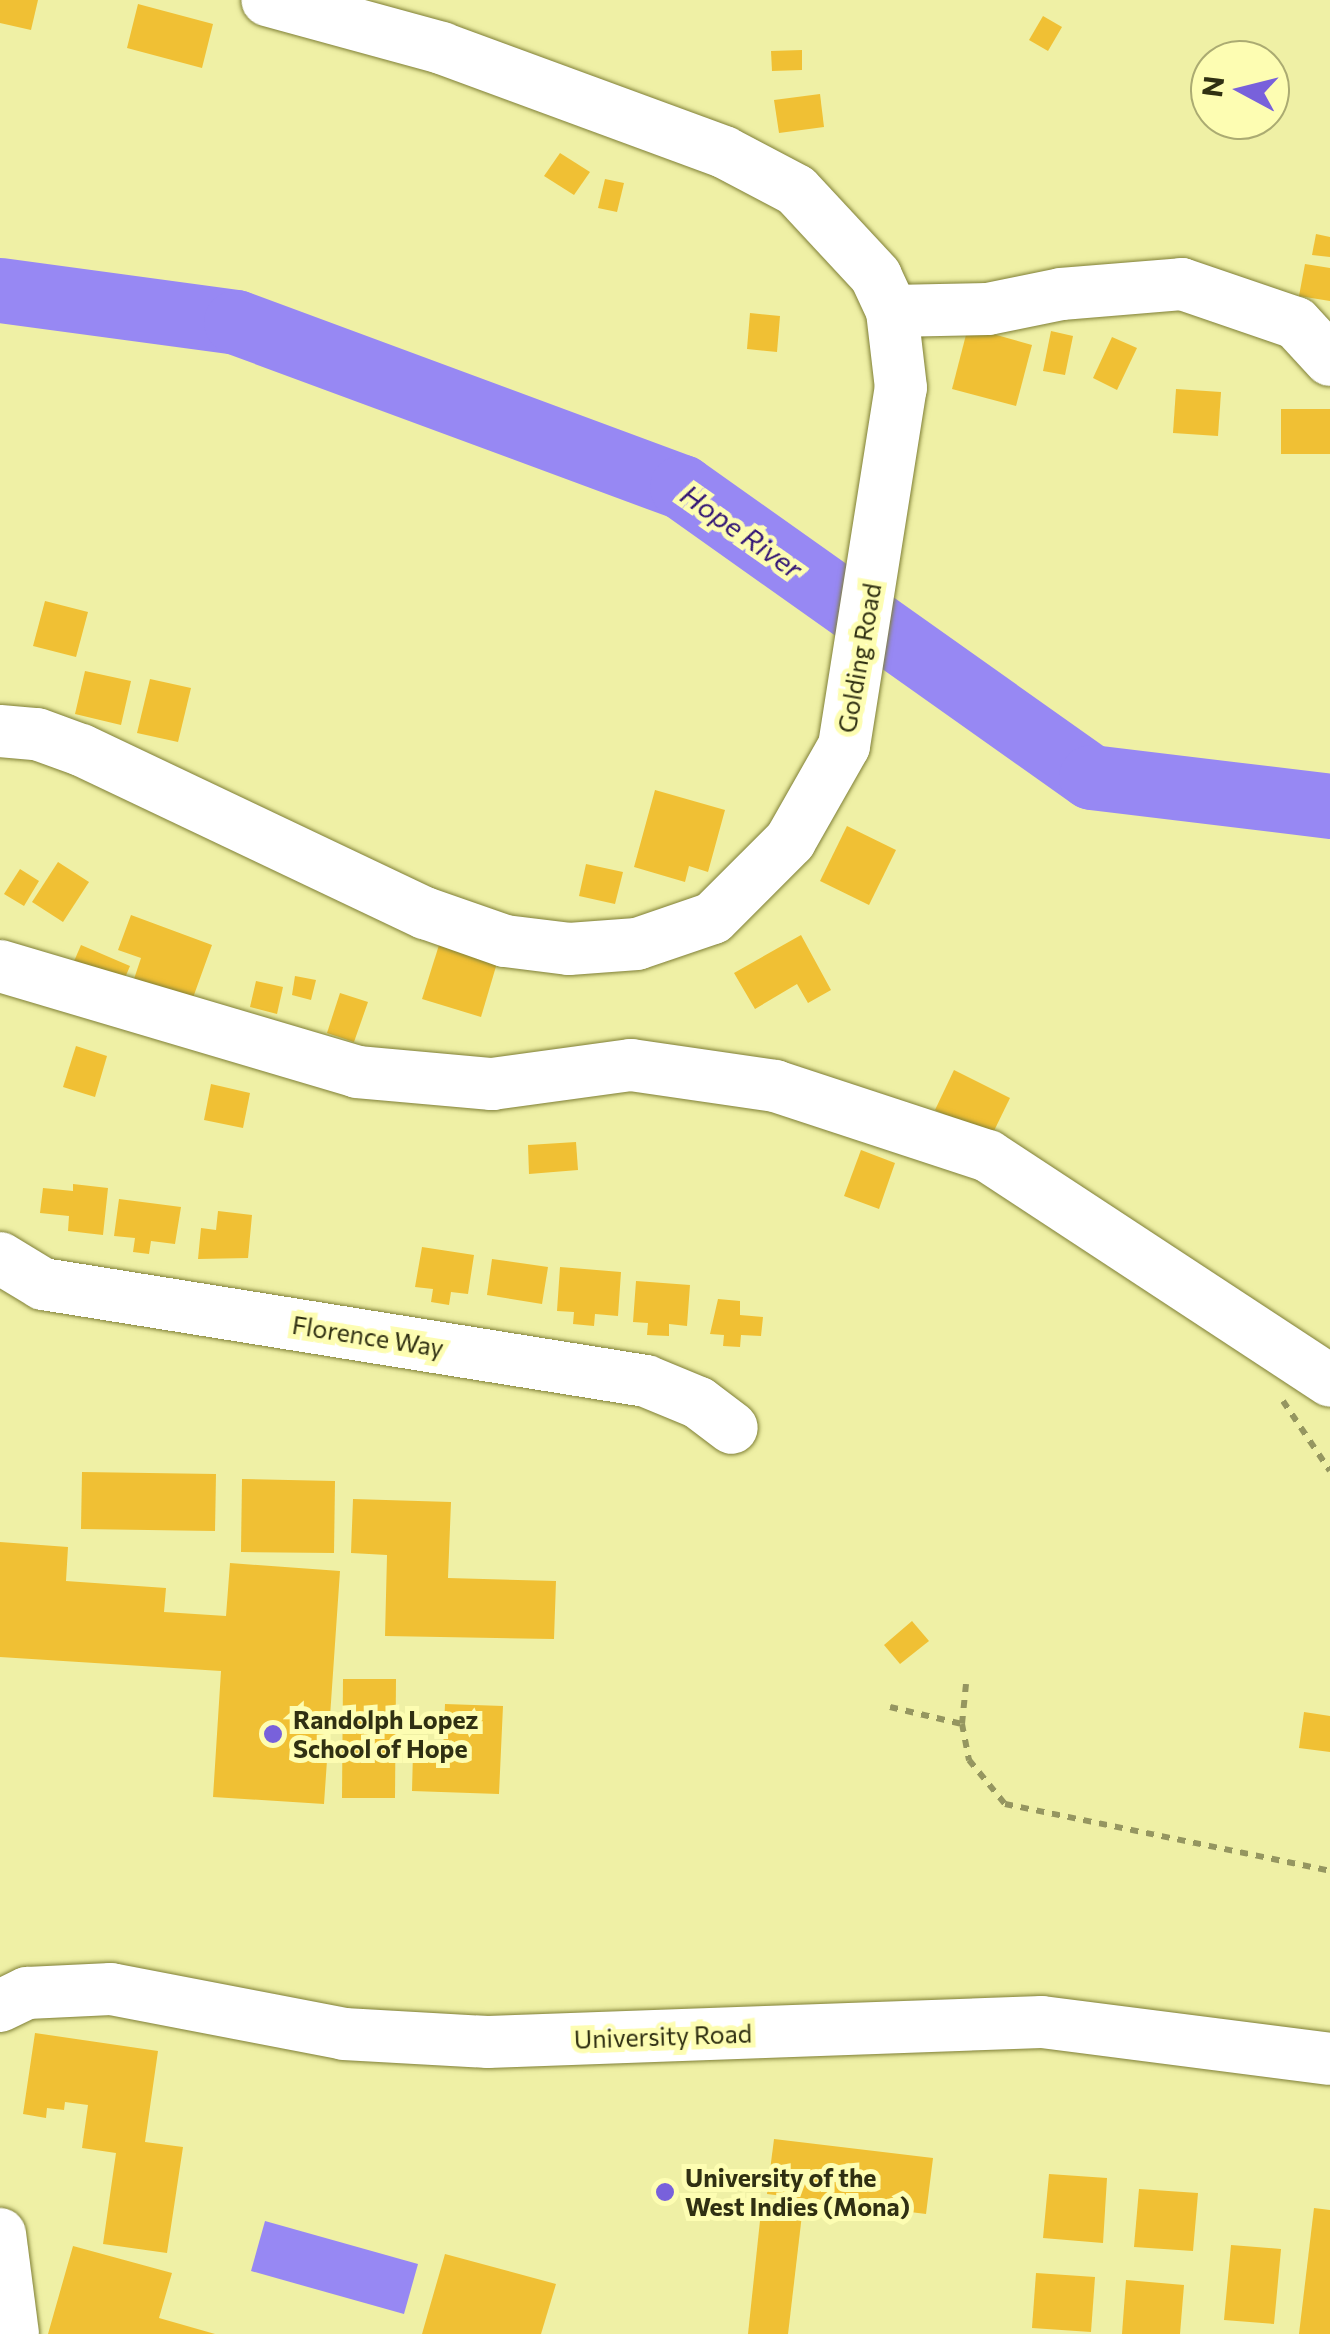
<!DOCTYPE html>
<html>
<head>
<meta charset="utf-8">
<style>
  body { margin:0 }
  #map { position:relative; width:1330px; height:2334px; overflow:hidden; background:#eff0a5; font-family:Commissioner,sans-serif }
  div>[style] { position:absolute }
  .water>* { inset:0; background:#9788f3 }
  .river>* { height:65px; margin:-32.5px; padding:0 32.5px; transform-origin:32.5px; border-radius:32.5px; background:#9788f3 }
  .building>* { inset:0; background:#f0c034 }
  .path>* { height:6px; margin-top:-3px; transform-origin:0; background:repeating-linear-gradient(90deg,#959660 0 8px,transparent 0 16px) }
  .roads { filter:drop-shadow(0 0 2px #7f7f36) drop-shadow(0 0 2px #7f7f36) }
  .minor>* { height:52px; margin:-26px; padding:0 26px; transform-origin:26px; border-radius:26px; background:#fff }
  .dots>* { width:28px; height:28px; translate:-50% -50%; box-sizing:border-box; border:5px solid #fdfdb2; border-radius:50% }
  span { translate:-50% -50%; white-space:nowrap; text-align:center; line-height:1.15; -webkit-text-stroke:10px #fdfdb2; paint-order:stroke }
  .street-label { font-size:25px; color:#303012 }
  .poi-label { font-size:25px; color:#303012; font-weight:700 }
  .left { translate:0 -50%; text-align:left }
  .water-label { font-size:28px; color:#331675; font-style:italic }
  .north { position:absolute; left:1190px; top:40px; width:100px; height:100px; box-sizing:border-box; background:#fdfdb2; border:2px solid #abab72; border-radius:50%; rotate:277deg; font-size:28px; font-weight:700; line-height:40px; text-align:center; color:#303012 }
  .north::after { content:''; display:block; margin:auto; width:35px; height:45px; background:#7861db; clip-path:polygon(50% 0,100% 100%,50% 72%,0 100%) }
</style>
</head>
<body>
<div id="map">
  <div class="water">
    <div style="clip-path:polygon(265px 2221px,418px 2264px,404px 2314px,251px 2271px)"></div>
  </div>
  <div class="river">
    <div style="left:0;top:290px;width:238px;rotate:7.7deg"></div>
    <div style="left:236px;top:322px;width:476px;rotate:20.3deg"></div>
    <div style="left:682px;top:487px;width:501px;rotate:35.34deg"></div>
    <div style="left:1091px;top:777px;width:241px;rotate:6.9deg"></div>
  </div>
  <div class="building">
    <div style="clip-path:polygon(0 0,38px 0,31px 30px,0 23px)"></div>
    <div style="clip-path:polygon(138px 4px,213px 24px,202px 68px,127px 48px)"></div>
    <div style="clip-path:polygon(1043px 16px,1062px 27px,1048px 51px,1029px 40px)"></div>
    <div style="clip-path:polygon(802px 50px,802px 70px,772px 71px,771px 51px)"></div>
    <div style="clip-path:polygon(820px 94px,824px 127px,779px 133px,774px 100px)"></div>
    <div style="clip-path:polygon(560px 153px,590px 172px,574px 195px,544px 176px)"></div>
    <div style="clip-path:polygon(605px 179px,624px 183px,617px 212px,598px 208px)"></div>
    <div style="clip-path:polygon(1316px 234px,1330px 237px,1330px 257px,1312px 255px)"></div>
    <div style="clip-path:polygon(1305px 264px,1330px 268px,1330px 301px,1299px 296px)"></div>
    <div style="clip-path:polygon(750px 313px,780px 316px,777px 352px,747px 349px)"></div>
    <div style="clip-path:polygon(968px 327px,1032px 345px,1016px 406px,952px 389px)"></div>
    <div style="clip-path:polygon(1051px 331px,1073px 336px,1065px 375px,1043px 371px)"></div>
    <div style="clip-path:polygon(1112px 337px,1137px 348px,1117px 390px,1093px 378px)"></div>
    <div style="clip-path:polygon(1176px 389px,1221px 392px,1218px 436px,1173px 433px)"></div>
    <div style="clip-path:polygon(1281px 409px,1330px 409px,1330px 454px,1281px 454px)"></div>
    <div style="clip-path:polygon(45px 601px,88px 612px,76px 657px,33px 646px)"></div>
    <div style="clip-path:polygon(85px 671px,131px 681px,121px 725px,75px 714px)"></div>
    <div style="clip-path:polygon(150px 679px,191px 688px,178px 742px,137px 733px)"></div>
    <div style="clip-path:polygon(655px 790px,725px 810px,708px 872px,689px 866px,685px 882px,634px 867px)"></div>
    <div style="clip-path:polygon(847px 826px,896px 850px,869px 905px,820px 881px)"></div>
    <div style="clip-path:polygon(58px 862px,89px 882px,63px 922px,32px 902px)"></div>
    <div style="clip-path:polygon(586px 864px,623px 872px,615px 904px,579px 896px)"></div>
    <div style="clip-path:polygon(20px 869px,39px 881px,24px 906px,4px 894px)"></div>
    <div style="clip-path:polygon(131px 915px,212px 945px,190px 1006px,132px 985px,141px 958px,118px 950px)"></div>
    <div style="clip-path:polygon(801px 935px,831px 990px,808px 1003px,797px 984px,755px 1009px,734px 973px)"></div>
    <div style="clip-path:polygon(81px 945px,130px 966px,121px 987px,72px 966px)"></div>
    <div style="clip-path:polygon(439px 945px,497px 963px,481px 1017px,422px 999px)"></div>
    <div style="clip-path:polygon(295px 976px,316px 980px,311px 1000px,292px 995px)"></div>
    <div style="clip-path:polygon(256px 981px,283px 987px,277px 1014px,250px 1007px)"></div>
    <div style="clip-path:polygon(340px 993px,368px 1002px,354px 1042px,327px 1033px)"></div>
    <div style="clip-path:polygon(76px 1046px,107px 1056px,95px 1097px,63px 1087px)"></div>
    <div style="clip-path:polygon(954px 1070px,1010px 1098px,991px 1137px,935px 1110px)"></div>
    <div style="clip-path:polygon(211px 1084px,250px 1093px,243px 1128px,204px 1120px)"></div>
    <div style="clip-path:polygon(576px 1142px,578px 1170px,529px 1174px,528px 1145px)"></div>
    <div style="clip-path:polygon(861px 1150px,895px 1163px,879px 1209px,844px 1196px)"></div>
    <div style="clip-path:polygon(73px 1184px,108px 1188px,103px 1235px,68px 1231px,69px 1216px,40px 1213px,43px 1188px,73px 1191px)"></div>
    <div style="clip-path:polygon(119px 1199px,181px 1207px,175px 1244px,151px 1241px,149px 1254px,133px 1252px,135px 1238px,114px 1236px)"></div>
    <div style="clip-path:polygon(218px 1211px,252px 1215px,248px 1258px,198px 1259px,201px 1228px,216px 1230px)"></div>
    <div style="clip-path:polygon(422px 1247px,474px 1255px,468px 1294px,451px 1292px,449px 1305px,431px 1302px,433px 1289px,415px 1287px)"></div>
    <div style="clip-path:polygon(492px 1259px,548px 1267px,542px 1304px,487px 1295px)"></div>
    <div style="clip-path:polygon(560px 1267px,621px 1272px,618px 1316px,595px 1314px,594px 1326px,573px 1324px,574px 1312px,557px 1311px)"></div>
    <div style="clip-path:polygon(636px 1281px,690px 1285px,687px 1326px,669px 1324px,669px 1336px,647px 1335px,648px 1323px,633px 1322px)"></div>
    <div style="clip-path:polygon(718px 1299px,740px 1301px,740px 1315px,763px 1317px,761px 1336px,741px 1335px,740px 1347px,723px 1346px,724px 1335px,710px 1334px)"></div>
    <div style="clip-path:polygon(82px 1472px,216px 1474px,215px 1531px,81px 1529px)"></div>
    <div style="clip-path:polygon(242px 1479px,335px 1481px,334px 1553px,241px 1552px)"></div>
    <div style="clip-path:polygon(353px 1499px,451px 1502px,448px 1578px,556px 1581px,554px 1639px,385px 1636px,387px 1555px,351px 1553px)"></div>
    <div style="clip-path:polygon(0 1542px,68px 1547px,66px 1581px,166px 1588px,164px 1612px,226px 1616px,230px 1563px,340px 1571px,324px 1804px,213px 1797px,221px 1671px,0 1657px)"></div>
    <div style="clip-path:polygon(912px 1621px,929px 1641px,900px 1664px,884px 1645px)"></div>
    <div style="clip-path:polygon(343px 1679px,396px 1679px,395px 1798px,342px 1798px)"></div>
    <div style="clip-path:polygon(445px 1704px,503px 1706px,499px 1794px,412px 1791px,413px 1752px,443px 1753px)"></div>
    <div style="clip-path:polygon(1304px 1712px,1330px 1716px,1330px 1752px,1299px 1748px)"></div>
    <div style="clip-path:polygon(35px 2033px,158px 2051px,145px 2142px,183px 2147px,167px 2253px,103px 2244px,116px 2153px,82px 2148px,88px 2105px,65px 2102px,64px 2110px,47px 2108px,46px 2118px,23px 2114px)"></div>
    <div style="clip-path:polygon(774px 2139px,933px 2158px,926px 2214px,767px 2194px)"></div>
    <div style="clip-path:polygon(1049px 2174px,1107px 2178px,1103px 2243px,1043px 2238px)"></div>
    <div style="clip-path:polygon(1139px 2189px,1198px 2193px,1193px 2251px,1134px 2247px)"></div>
    <div style="clip-path:polygon(762px 2202px,803px 2206px,788px 2334px,748px 2334px)"></div>
    <div style="clip-path:polygon(1314px 2208px,1330px 2210px,1330px 2334px,1299px 2334px)"></div>
    <div style="clip-path:polygon(1231px 2245px,1281px 2249px,1274px 2324px,1224px 2320px)"></div>
    <div style="clip-path:polygon(73px 2246px,172px 2273px,159px 2318px,215px 2334px,48px 2334px)"></div>
    <div style="clip-path:polygon(445px 2254px,556px 2284px,541px 2334px,422px 2334px)"></div>
    <div style="clip-path:polygon(1036px 2273px,1095px 2277px,1091px 2332px,1032px 2328px)"></div>
    <div style="clip-path:polygon(1126px 2280px,1184px 2285px,1180px 2334px,1122px 2334px)"></div>
  </div>
  <div class="path">
    <div style="left:1283px;top:1401px;width:84px;rotate:56.1deg"></div>
    <div style="left:966px;top:1684px;width:40px;rotate:95.7deg"></div>
    <div style="left:962px;top:1724px;width:37px;rotate:79deg"></div>
    <div style="left:969px;top:1760px;width:57px;rotate:50.7deg"></div>
    <div style="left:1005px;top:1804px;width:332px;rotate:11.6deg"></div>
    <div style="left:890px;top:1707px;width:74px;rotate:13.3deg"></div>
  </div>
  <div class="roads">
    <div class="minor">
      <div style="left:892px;top:311px;width:96px;rotate:-1.2deg"></div>
      <div style="left:988px;top:309px;width:75px;rotate:-11.6deg"></div>
      <div style="left:1061px;top:294px;width:121px;rotate:-4.7deg"></div>
      <div style="left:1182px;top:284px;width:120px;rotate:18.9deg"></div>
      <div style="left:1296px;top:323px;width:50px;rotate:47.4deg"></div>
      <div style="left:0;top:731px;width:37px;rotate:5deg"></div>
      <div style="left:37px;top:734px;width:47px;rotate:20deg"></div>
      <div style="left:81px;top:750px;width:381px;rotate:25.4deg"></div>
      <div style="left:425px;top:913px;width:85px;rotate:19.3deg"></div>
      <div style="left:505px;top:941px;width:64px;rotate:7.1deg"></div>
      <div style="left:569px;top:949px;width:68px;rotate:-4.2deg"></div>
      <div style="left:637px;top:944px;width:80px;rotate:-18.9deg"></div>
      <div style="left:713px;top:918px;width:109px;rotate:-45deg"></div>
      <div style="left:790px;top:841px;width:109px;rotate:-60.4deg"></div>
      <div style="left:844px;top:746px;width:363px;rotate:-81deg"></div>
      <div style="left:901px;top:388px;width:78px;rotate:-96.7deg"></div>
      <div style="left:892px;top:311px;width:38px;rotate:-115deg"></div>
      <div style="left:876px;top:276px;width:117px;rotate:-132.9deg"></div>
      <div style="left:796px;top:190px;width:81px;rotate:-152.2deg"></div>
      <div style="left:724px;top:152px;width:301px;rotate:-159.8deg"></div>
      <div style="left:442px;top:48px;width:181px;rotate:-164.7deg"></div>
      <div style="left:0;top:966px;width:372px;rotate:16.5deg"></div>
      <div style="left:357px;top:1072px;width:136px;rotate:5.1deg"></div>
      <div style="left:492px;top:1084px;width:140px;rotate:-7.8deg"></div>
      <div style="left:631px;top:1065px;width:146px;rotate:8.3deg"></div>
      <div style="left:775px;top:1086px;width:224px;rotate:18.2deg"></div>
      <div style="left:988px;top:1156px;width:409px;rotate:33.3deg"></div>
      <div style="left:0;top:1258px;width:50px;rotate:31.2deg"></div>
      <div style="left:43px;top:1284px;width:611px;rotate:9.14deg"></div>
      <div style="left:646px;top:1381px;width:57px;rotate:22.5deg"></div>
      <div style="left:699px;top:1403px;width:41px;rotate:37.1deg"></div>
      <div style="left:0;top:2006px;width:30px;rotate:-26deg"></div>
      <div style="left:27px;top:1993px;width:84px;rotate:-2.7deg"></div>
      <div style="left:111px;top:1989px;width:237px;rotate:10.9deg"></div>
      <div style="left:344px;top:2034px;width:144px;rotate:3.2deg"></div>
      <div style="left:488px;top:2042px;width:554px;rotate:-2.07deg"></div>
      <div style="left:1042px;top:2022px;width:290px;rotate:7.3deg"></div>
      <div style="left:0;top:2234px;width:101px;rotate:82.6deg"></div>
    </div>
  </div>
  <div class="dots">
    <div style="left:273px;top:1734px;background:#7861db"></div>
    <div style="left:665px;top:2192px;background:#7861db"></div>
  </div>
  <div class="street-label">
    <span style="left:859px;top:658px;rotate:-80deg">Golding Road</span>
    <span style="left:368px;top:1336px;rotate:9deg">Florence Way</span>
    <span style="left:663px;top:2036px;rotate:-2deg">University Road</span>
  </div>
  <div class="poi-label">
    <span class="left" style="left:293px;top:1734px">Randolph Lopez<br>School of Hope</span>
    <span class="left" style="left:685px;top:2192px">University of the<br>West Indies (Mona)</span>
  </div>
  <div class="water-label">
    <span style="left:742px;top:531px;rotate:35deg">Hope River</span>
  </div>
  <div class="north">N</div>
</div>
</body>
</html>
